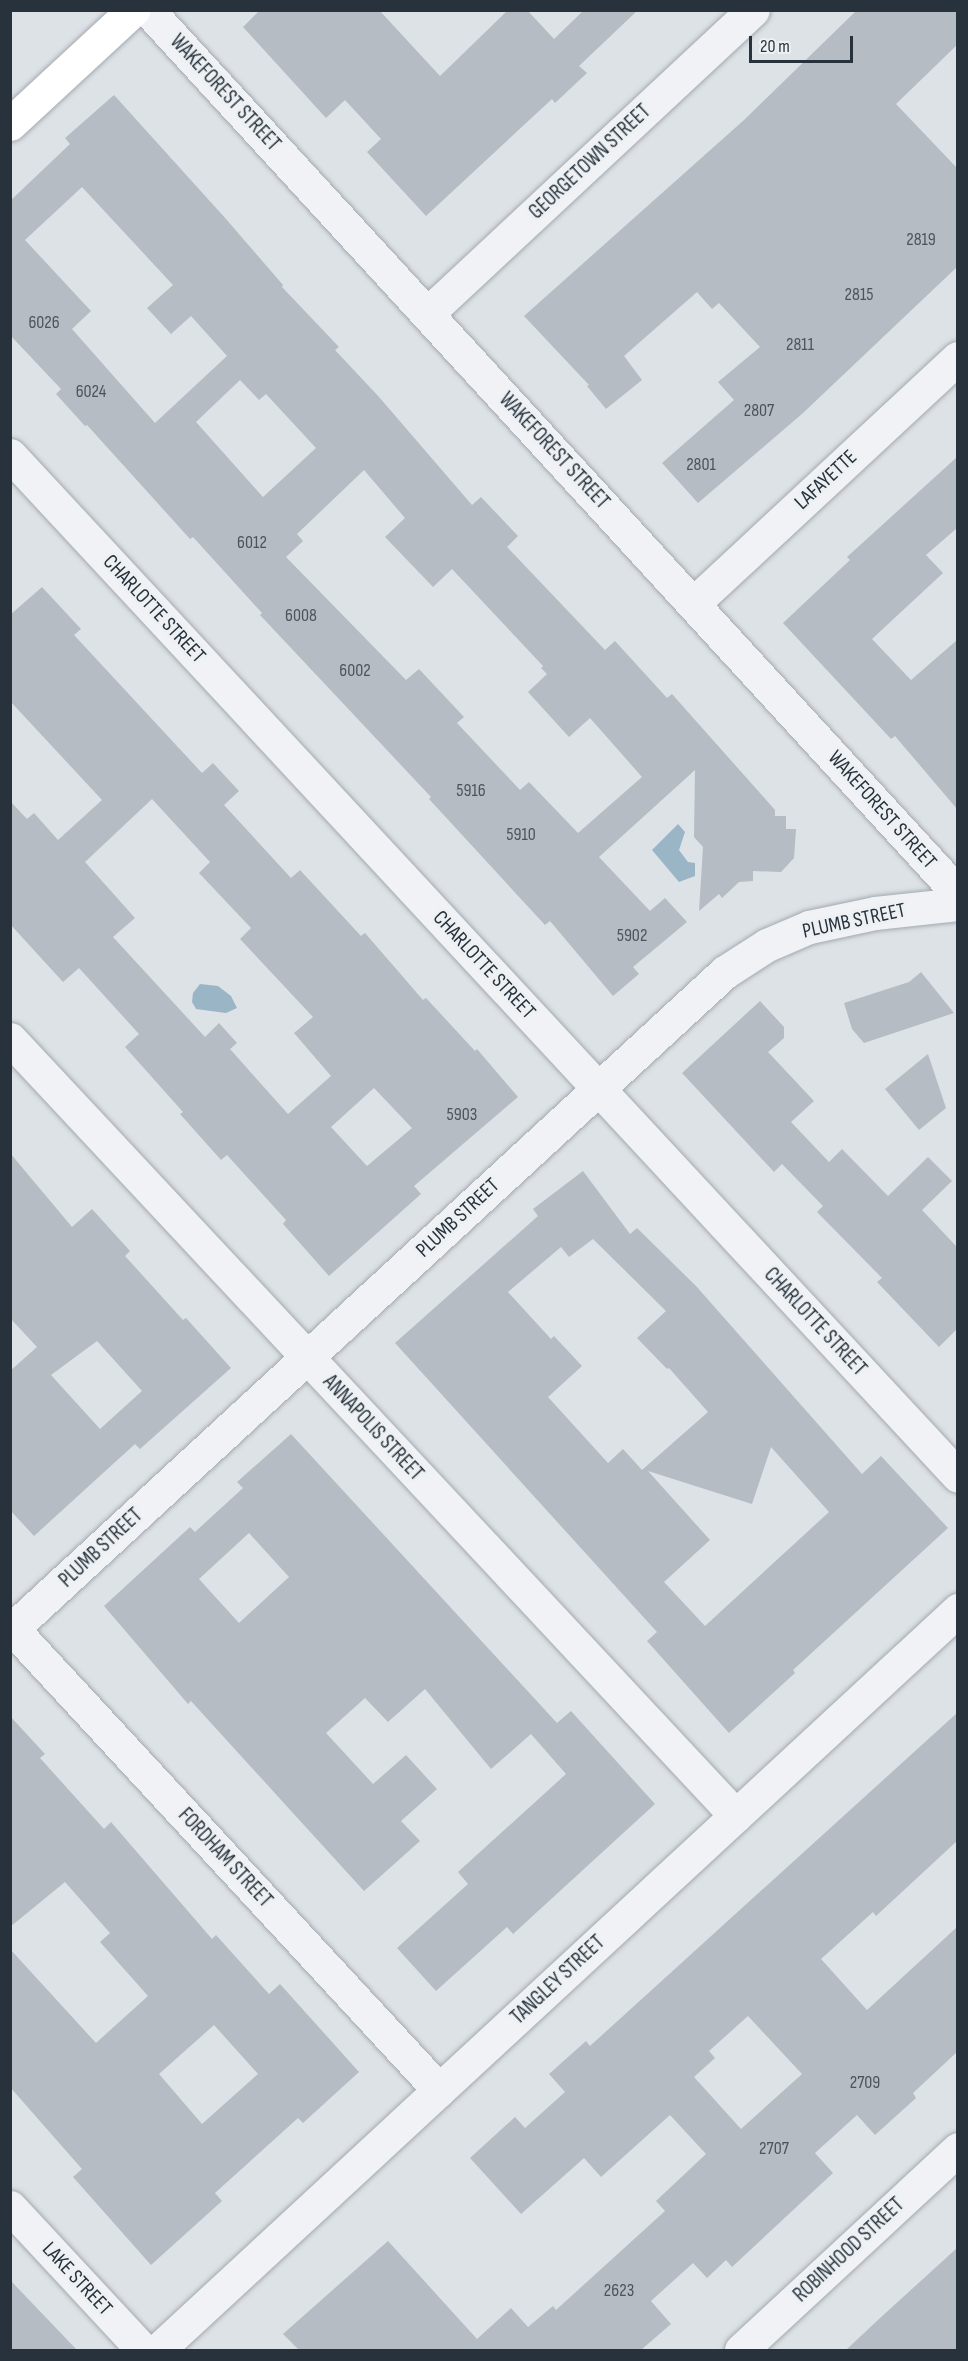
<!DOCTYPE html>
<html>
<head>
<meta charset="utf-8">
<style>
  body { margin:0 }
  #map { position:relative; width:968px; height:2361px; overflow:hidden; background:#dde2e6; font-family:"Sofia Sans Condensed",sans-serif }
  div>[style] { position:absolute }
  .water>* { inset:0; background:#9ab5c5 }
  .building>* { inset:0; background:#b5bcc3 }
  .roads { filter:drop-shadow(0 0 2px #a3aab0) drop-shadow(0 0 2px #a3aab0) }
  .minor>* { height:33px; margin:-16.5px; padding:0 16.5px; transform-origin:16.5px; border-radius:16.5px; background:#f0f2f5 }
  .tertiary>* { height:33px; margin:-16.5px; padding:0 16.5px; transform-origin:16.5px; border-radius:16.5px; background:#f0f2f5 }
  .secondary>* { height:33px; margin:-16.5px; padding:0 16.5px; transform-origin:16.5px; border-radius:16.5px; background:#fff }
  span { translate:-50% -50%; white-space:nowrap; text-align:center; line-height:1.15; -webkit-text-stroke:6px #edf1f4; paint-order:stroke }
  .number-label { font-size:18px; color:#4b545e }
  .number-label span { -webkit-text-stroke-width:0 }
  .street-label { font-size:21px; color:#28323c }
  .frame { position:absolute; inset:0; border:12px solid #28323c; pointer-events:none }
  .scale { position:absolute; left:749px; top:36px; width:104px; height:27px; box-sizing:border-box; border:3px solid #28323c; border-top:0; padding-left:8px; font-size:18px; line-height:21px; white-space:nowrap; color:#28323c; -webkit-text-stroke:4px #edf1f4; paint-order:stroke }
</style>
</head>
<body>
<div id="map">
  <div class="water">
    <div style="clip-path:polygon(678px 824px,685px 832px,679px 850px,688px 862px,695px 863px,695px 876px,679px 882px,652px 850px)"></div>
    <div style="clip-path:polygon(200px 984px,218px 986px,231px 996px,237px 1008px,226px 1013px,196px 1009px,192px 1002px,193px 993px)"></div>
  </div>
  <div class="building">
    <div style="clip-path:polygon(260px 10px,379px 10px,440px 76px,508px 10px,527px 10px,554px 39px,584px 10px,638px 10px,579px 66px,587px 73px,555px 103px,552px 99px,426px 216px,367px 152px,381px 139px,345px 100px,326px 118px,243px 27px)"></div>
    <div style="clip-path:polygon(857px 10px,957px 10px,957px 45px,896px 104px,957px 168px,957px 267px,803px 413px,698px 503px,662px 463px,734px 400px,718px 382px,760px 347px,719px 303px,712px 309px,697px 292px,624px 356px,642px 380px,606px 409px,587px 386px,589px 385px,524px 316px,744px 120px)"></div>
    <div style="clip-path:polygon(evenodd,114px 95px,226px 219px,283px 285px,282px 287px,339px 347px,335px 350px,379px 397px,472px 505px,481px 497px,518px 536px,507px 547px,605px 650px,615px 641px,667px 698px,672px 694px,775px 810px,775px 816px,786px 816px,786px 829px,796px 829px,794px 858px,781px 872px,753px 871px,753px 881px,739px 882px,722px 898px,719px 894px,699px 911px,703px 847px,694px 837px,695px 770px,599px 857px,650px 911px,665px 898px,687px 922px,633px 967px,639px 974px,613px 996px,550px 921px,545px 925px,520px 898px,429px 799px,431px 797px,260px 615px,262px 613px,193px 537px,190px 539px,87px 425px,85px 426px,56px 394px,61px 389px,10px 335px,10px 201px,70px 144px,65px 138px,114px 95px,82px 187px,173px 285px,147px 308px,171px 334px,191px 316px,227px 356px,155px 423px,72px 329px,91px 311px,25px 240px,82px 187px,114px 95px,240px 380px,259px 400px,266px 394px,316px 448px,263px 497px,196px 422px,240px 380px,114px 95px,364px 470px,405px 518px,385px 537px,433px 587px,452px 569px,543px 666px,541px 668px,547px 674px,528px 692px,569px 737px,590px 718px,642px 777px,578px 833px,529px 782px,520px 790px,457px 723px,464px 717px,419px 669px,406px 680px,286px 557px,303px 541px,297px 534px,364px 470px)"></div>
    <div style="clip-path:polygon(957px 457px,957px 528px,926px 555px,943px 573px,872px 639px,911px 680px,957px 640px,957px 809px,895px 736px,891px 739px,783px 623px,850px 560px,847px 557px)"></div>
    <div style="clip-path:polygon(evenodd,42px 587px,81px 629px,74px 635px,202px 773px,213px 763px,239px 791px,224px 805px,291px 878px,300px 870px,361px 936px,365px 933px,423px 1000px,426px 998px,475px 1051px,477px 1049px,518px 1097px,414px 1186px,421px 1194px,329px 1276px,283px 1224px,286px 1220px,227px 1155px,221px 1160px,180px 1114px,183px 1112px,125px 1047px,139px 1034px,79px 968px,63px 982px,10px 924px,10px 801px,27px 819px,34px 813px,58px 840px,102px 800px,10px 701px,10px 615px,42px 587px,152px 799px,210px 862px,199px 873px,251px 928px,240px 939px,313px 1017px,294px 1033px,331px 1076px,288px 1114px,230px 1049px,237px 1043px,219px 1023px,205px 1037px,113px 937px,135px 918px,85px 862px,152px 799px,42px 587px,374px 1088px,412px 1128px,367px 1166px,331px 1127px,374px 1088px)"></div>
    <div style="clip-path:polygon(921px 972px,954px 1013px,864px 1043px,852px 1029px,844px 1003px,909px 982px)"></div>
    <div style="clip-path:polygon(760px 1001px,784px 1027px,784px 1038px,768px 1052px,814px 1101px,791px 1122px,829px 1162px,842px 1149px,888px 1196px,928px 1157px,952px 1181px,922px 1210px,957px 1247px,957px 1329px,939px 1347px,877px 1282px,882px 1278px,817px 1212px,823px 1206px,782px 1164px,774px 1172px,682px 1073px)"></div>
    <div style="clip-path:polygon(928px 1054px,946px 1108px,919px 1130px,885px 1089px)"></div>
    <div style="clip-path:polygon(evenodd,10px 1153px,72px 1227px,92px 1209px,130px 1251px,125px 1256px,183px 1320px,186px 1318px,231px 1368px,140px 1449px,135px 1444px,34px 1536px,10px 1510px,10px 1371px,37px 1347px,10px 1318px,10px 1153px,97px 1341px,142px 1391px,100px 1429px,51px 1375px,97px 1341px)"></div>
    <div style="clip-path:polygon(evenodd,583px 1171px,630px 1234px,637px 1228px,696px 1286px,862px 1474px,881px 1456px,948px 1528px,793px 1670px,795px 1673px,729px 1733px,647px 1641px,657px 1632px,395px 1343px,538px 1216px,533px 1209px,583px 1171px,593px 1239px,666px 1311px,637px 1338px,667px 1369px,669px 1368px,708px 1412px,642px 1470px,623px 1449px,608px 1463px,548px 1397px,582px 1366px,554px 1336px,551px 1339px,508px 1292px,561px 1247px,569px 1257px,593px 1239px,583px 1171px,771px 1447px,829px 1512px,705px 1626px,664px 1582px,710px 1540px,648px 1471px,752px 1504px,771px 1447px)"></div>
    <div style="clip-path:polygon(evenodd,291px 1434px,557px 1723px,571px 1711px,655px 1804px,513px 1934px,507px 1927px,436px 1991px,397px 1948px,468px 1884px,458px 1872px,566px 1774px,531px 1734px,491px 1769px,425px 1689px,388px 1722px,365px 1698px,326px 1733px,373px 1784px,406px 1755px,437px 1789px,401px 1821px,420px 1841px,364px 1891px,191px 1701px,188px 1704px,104px 1606px,190px 1527px,195px 1532px,243px 1488px,237px 1482px,291px 1434px,249px 1533px,289px 1577px,239px 1623px,199px 1579px,249px 1533px)"></div>
    <div style="clip-path:polygon(evenodd,957px 1713px,957px 1841px,876px 1916px,873px 1912px,821px 1959px,867px 2010px,957px 1927px,957px 2052px,913px 2093px,916px 2098px,875px 2135px,857px 2115px,815px 2153px,833px 2173px,732px 2267px,726px 2260px,707px 2278px,693px 2263px,651px 2301px,671px 2324px,641px 2350px,299px 2350px,283px 2334px,388px 2241px,477px 2339px,511px 2308px,528px 2327px,553px 2306px,556px 2310px,665px 2211px,656px 2201px,706px 2154px,670px 2115px,601px 2177px,584px 2158px,521px 2214px,470px 2158px,515px 2117px,525px 2128px,565px 2092px,549px 2074px,586px 2041px,590px 2046px,957px 1713px,748px 2016px,802px 2074px,741px 2129px,694px 2077px,715px 2058px,709px 2051px,748px 2016px)"></div>
    <div style="clip-path:polygon(evenodd,10px 1716px,45px 1754px,40px 1758px,104px 1829px,111px 1822px,212px 1939px,216px 1935px,269px 1994px,280px 1984px,359px 2072px,303px 2123px,298px 2118px,215px 2193px,222px 2201px,151px 2265px,73px 2177px,82px 2169px,10px 2087px,10px 1949px,96px 2043px,148px 1996px,100px 1942px,110px 1933px,65px 1882px,10px 1927px,10px 1716px,214px 2025px,258px 2074px,202px 2124px,159px 2074px,214px 2025px)"></div>
    <div style="clip-path:polygon(957px 2248px,957px 2350px,846px 2350px,879px 2319px)"></div>
    <div style="clip-path:polygon(10px 2280px,77px 2350px,10px 2350px)"></div>
  </div>
  <div class="roads">
    <div class="minor">
      <div style="left:428px;top:313px;width:444px;rotate:-43deg"></div>
      <div style="left:10px;top:455px;width:1393px;rotate:47.12deg"></div>
      <div style="left:694px;top:603px;width:360px;rotate:-42.9deg"></div>
      <div style="left:10px;top:1039px;width:1063px;rotate:46.94deg"></div>
      <div style="left:10px;top:1626px;width:632px;rotate:47.24deg"></div>
      <div style="left:10px;top:1631px;width:972px;rotate:-42.67deg"></div>
      <div style="left:725px;top:972px;width:50px;rotate:-32.7deg"></div>
      <div style="left:767px;top:945px;width:46px;rotate:-23.2deg"></div>
      <div style="left:809px;top:927px;width:67px;rotate:-12deg"></div>
      <div style="left:875px;top:913px;width:83px;rotate:-6.2deg"></div>
      <div style="left:10px;top:2207px;width:195px;rotate:47.1deg"></div>
      <div style="left:158px;top:2350px;width:1090px;rotate:-42.77deg"></div>
      <div style="left:741px;top:2350px;width:296px;rotate:-42.8deg"></div>
    </div>
    <div class="tertiary">
      <div style="left:148px;top:10px;width:1198px;rotate:47.47deg"></div>
    </div>
    <div class="secondary">
      <div style="left:10px;top:124px;width:168px;rotate:-42.8deg"></div>
    </div>
  </div>
  <div class="number-label">
    <span style="left:921px;top:240px">2819</span>
    <span style="left:859px;top:295px">2815</span>
    <span style="left:44px;top:323px">6026</span>
    <span style="left:800px;top:345px">2811</span>
    <span style="left:91px;top:392px">6024</span>
    <span style="left:759px;top:411px">2807</span>
    <span style="left:701px;top:465px">2801</span>
    <span style="left:252px;top:543px">6012</span>
    <span style="left:301px;top:616px">6008</span>
    <span style="left:355px;top:671px">6002</span>
    <span style="left:471px;top:791px">5916</span>
    <span style="left:521px;top:835px">5910</span>
    <span style="left:632px;top:936px">5902</span>
    <span style="left:462px;top:1115px">5903</span>
    <span style="left:865px;top:2083px">2709</span>
    <span style="left:774px;top:2149px">2707</span>
    <span style="left:619px;top:2291px">2623</span>
  </div>
  <div class="street-label">
    <span style="left:225px;top:93px;rotate:47deg">WAKEFOREST STREET</span>
    <span style="left:590px;top:162px;rotate:-43deg">GEORGETOWN STREET</span>
    <span style="left:554px;top:451px;rotate:47deg">WAKEFOREST STREET</span>
    <span style="left:826px;top:480px;rotate:-43deg">LAFAYETTE</span>
    <span style="left:154px;top:609px;rotate:47deg">CHARLOTTE STREET</span>
    <span style="left:882px;top:810px;rotate:48deg">WAKEFOREST STREET</span>
    <span style="left:854px;top:921px;rotate:-12deg">PLUMB STREET</span>
    <span style="left:484px;top:965px;rotate:47deg">CHARLOTTE STREET</span>
    <span style="left:458px;top:1218px;rotate:-43deg">PLUMB STREET</span>
    <span style="left:815px;top:1322px;rotate:47deg">CHARLOTTE STREET</span>
    <span style="left:373px;top:1428px;rotate:47deg">ANNAPOLIS STREET</span>
    <span style="left:101px;top:1548px;rotate:-43deg">PLUMB STREET</span>
    <span style="left:225px;top:1858px;rotate:47deg">FORDHAM STREET</span>
    <span style="left:558px;top:1980px;rotate:-43deg">TANGLEY STREET</span>
    <span style="left:849px;top:2250px;rotate:-43deg">ROBINHOOD STREET</span>
    <span style="left:77px;top:2279px;rotate:47deg">LAKE STREET</span>
  </div>
  <div class="frame"></div>
  <div class="scale">20 m</div>
</div>
</body>
</html>
